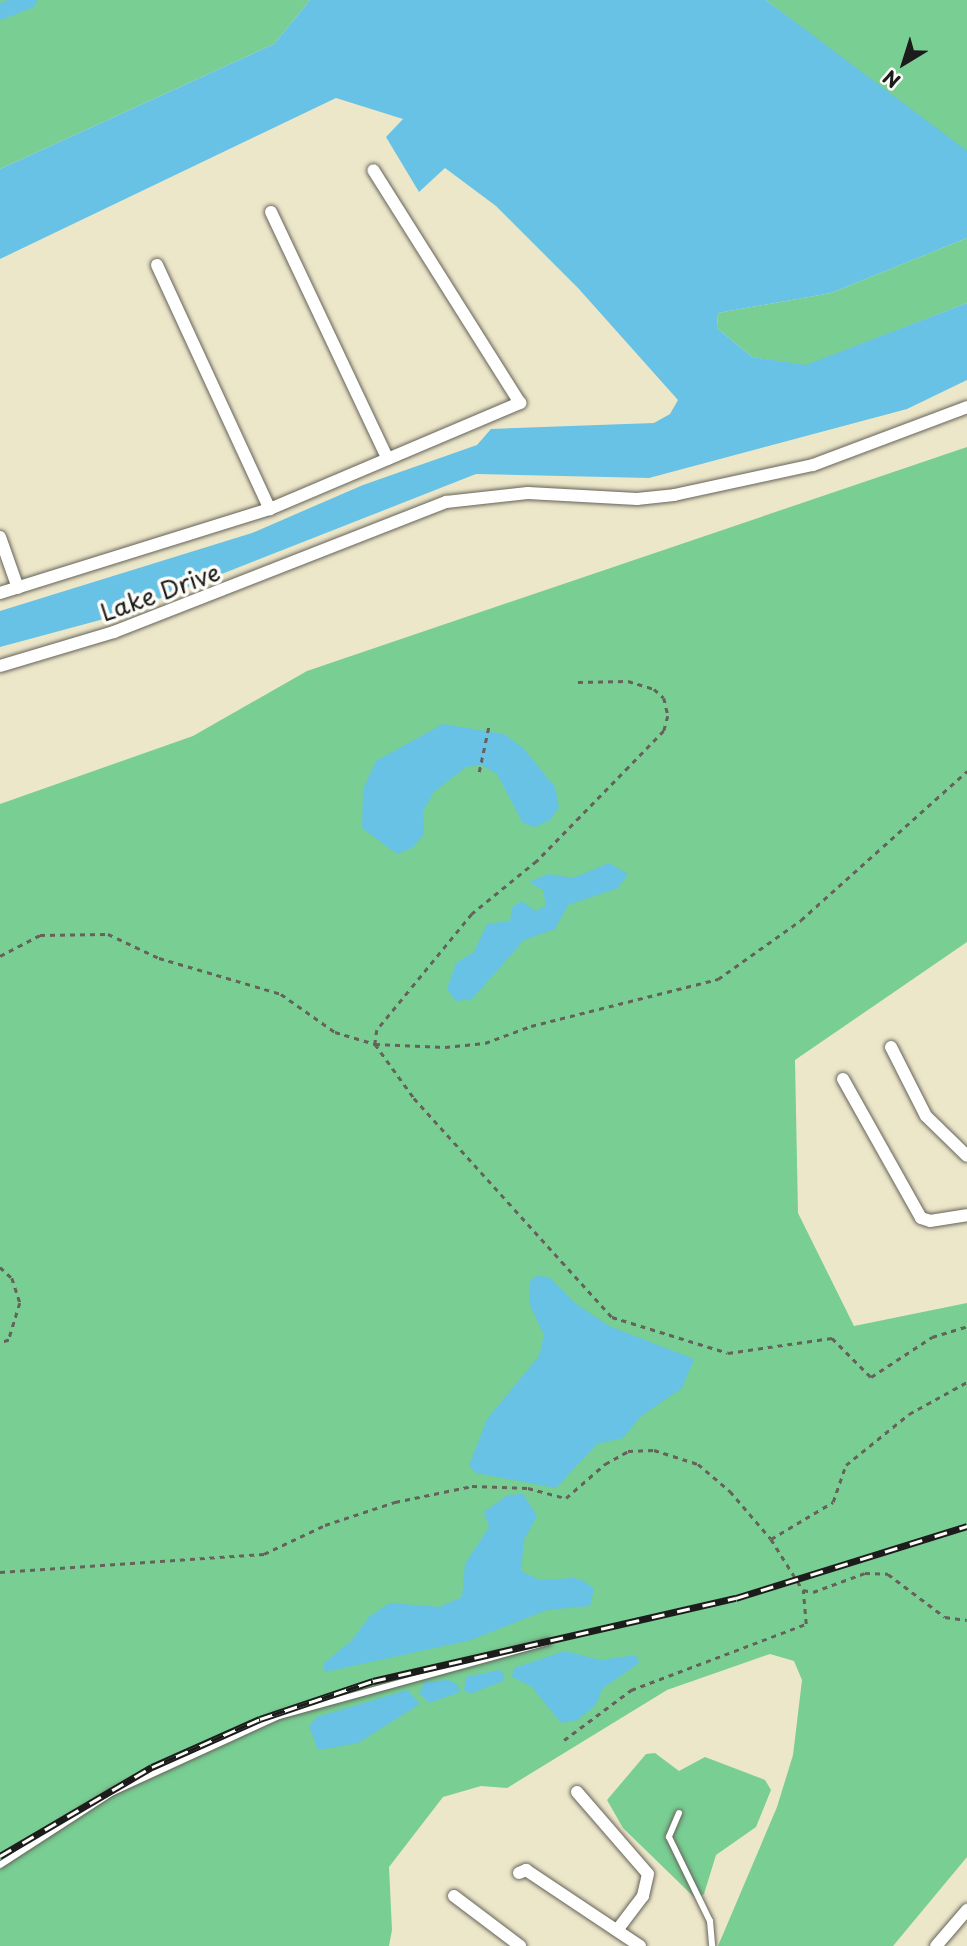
<!DOCTYPE html>
<html>
<head>
<meta charset="utf-8">
<style>
  body { margin:0 }
  #map { position:relative; width:967px; height:1946px; overflow:hidden; background:#ede7ca; font-family:"Playpen Sans",sans-serif }
  div>[style] { position:absolute }
  .green>* { inset:0; background:#78ce93 }
  .water>* { inset:0; background:#67c2e5 }
  .canal>* { height:16px; margin:-8px; padding:0 8px; transform-origin:8px; border-radius:8px; background:#67c2e5 }
  .path>* { height:2.5px; margin-top:-1.25px; transform-origin:0; background:repeating-linear-gradient(90deg,#656359 0 5px,transparent 0 10px) }
  .roads { filter:drop-shadow(0 0 2px #656359) drop-shadow(0 0 2px #656359) }
  .service>* { height:6px; margin:-3px; padding:0 3px; transform-origin:3px; border-radius:3px; background:#fff }
  .minor>* { height:12px; margin:-6px; padding:0 6px; transform-origin:6px; border-radius:6px; background:#fff }
  .rail>* { height:7px; margin-top:-3.5px; transform-origin:0; background:repeating-linear-gradient(90deg,#fdfcf7 0 13px,#1c1c1c 0 26px); box-sizing:border-box; border-block:2px solid #1c1c1c }
  span { translate:-50% -50%; white-space:nowrap; text-align:center; line-height:1.15; -webkit-text-stroke:7px #fdfcf7; paint-order:stroke }
  .street-label { font-size:24px; color:#1c1c1c }
  .north { position:absolute; left:869px; top:28px; width:70px; height:70px; -webkit-text-stroke:5px #fdfcf7; paint-order:stroke; rotate:218deg; font-size:19px; font-weight:700; line-height:28px; text-align:center; color:#1c1c1c }
  .north::after { content:''; display:block; margin:auto; width:24px; height:32px; background:#1c1c1c; clip-path:polygon(50% 0,100% 100%,50% 72%,0 100%) }
</style>
</head>
<body>
<div id="map">
  <div class="green">
    <div style="clip-path:polygon(0 0,310px 0,274px 44px,0 169px)"></div>
    <div style="clip-path:polygon(766px 0,967px 0,967px 151px,962px 152px)"></div>
    <div style="clip-path:polygon(967px 238px,967px 303px,806px 366px,752px 357px,717px 328px,718px 313px,831px 293px)"></div>
    <div style="clip-path:polygon(967px 447px,967px 942px,795px 1060px,798px 1213px,854px 1326px,967px 1303px,967px 1857px,893px 1946px,718px 1946px,777px 1807px,793px 1755px,802px 1680px,794px 1661px,770px 1654px,667px 1690px,507px 1788px,481px 1786px,443px 1797px,389px 1867px,392px 1930px,389px 1946px,0 1946px,0 804px,193px 736px,307px 671px)"></div>
    <div style="clip-path:polygon(655px 1753px,679px 1771px,705px 1757px,765px 1780px,771px 1790px,756px 1827px,716px 1855px,704px 1894px,696px 1899px,623px 1828px,607px 1800px,646px 1754px)"></div>
  </div>
  <div class="water">
    <div style="clip-path:polygon(310px 0,766px 0,967px 151px,967px 238px,831px 293px,718px 313px,717px 328px,752px 357px,806px 365px,967px 303px,967px 380px,907px 409px,649px 478px,476px 474px,115px 616px,0 647px,0 611px,252px 533px,363px 485px,477px 445px,491px 429px,654px 423px,670px 414px,678px 400px,578px 288px,496px 206px,445px 168px,419px 192px,386px 137px,403px 119px,336px 98px,0 259px,0 169px,274px 44px)"></div>
    <div style="clip-path:polygon(443px 724px,504px 734px,523px 748px,555px 787px,559px 807px,550px 820px,535px 827px,523px 823px,497px 774px,482px 765px,466px 767px,434px 792px,423px 811px,424px 834px,412px 848px,397px 854px,362px 828px,363px 789px,376px 761px)"></div>
    <div style="clip-path:polygon(609px 863px,628px 874px,618px 888px,568px 905px,555px 929px,524px 940px,472px 999px,456px 1001px,447px 989px,456px 963px,474px 952px,487px 924px,510px 921px,512px 907px,522px 901px,535px 911px,546px 906px,543px 890px,529px 882px,548px 874px,573px 878px)"></div>
    <div style="clip-path:polygon(536px 1276px,549px 1277px,576px 1304px,609px 1326px,694px 1359px,682px 1388px,641px 1416px,623px 1438px,597px 1444px,556px 1488px,476px 1473px,469px 1466px,487px 1419px,539px 1356px,544px 1335px,529px 1303px,530px 1281px)"></div>
    <div style="clip-path:polygon(523px 1494px,537px 1516px,524px 1540px,521px 1571px,540px 1580px,574px 1578px,584px 1581px,594px 1589px,590px 1606px,547px 1610px,471px 1640px,325px 1672px,323px 1664px,351px 1641px,370px 1616px,390px 1603px,439px 1607px,462px 1597px,465px 1564px,489px 1527px,484px 1512px,508px 1495px)"></div>
    <div style="clip-path:polygon(565px 1651px,600px 1660px,636px 1655px,639px 1663px,603px 1688px,595px 1706px,577px 1720px,561px 1723px,531px 1686px,512px 1677px,514px 1668px)"></div>
    <div style="clip-path:polygon(498px 1670px,504px 1673px,503px 1681px,470px 1694px,464px 1689px,466px 1677px)"></div>
    <div style="clip-path:polygon(448px 1680px,457px 1684px,460px 1692px,429px 1703px,419px 1693px,425px 1682px)"></div>
    <div style="clip-path:polygon(407px 1690px,420px 1704px,358px 1743px,318px 1750px,309px 1726px,317px 1717px)"></div>
  </div>
  <div class="canal">
    <div style="left:0;top:12px;width:31px;rotate:-22deg"></div>
  </div>
  <div class="path">
    <div style="left:578px;top:682px;width:50px;rotate:-1.1deg"></div>
    <div style="left:628px;top:681px;width:27px;rotate:17deg"></div>
    <div style="left:654px;top:689px;width:13px;rotate:42deg"></div>
    <div style="left:664px;top:698px;width:18px;rotate:77deg"></div>
    <div style="left:668px;top:716px;width:16px;rotate:105deg"></div>
    <div style="left:664px;top:731px;width:182px;rotate:134.3deg"></div>
    <div style="left:537px;top:861px;width:84px;rotate:140.8deg"></div>
    <div style="left:472px;top:914px;width:150px;rotate:129.3deg"></div>
    <div style="left:377px;top:1030px;width:14px;rotate:98deg"></div>
    <div style="left:375px;top:1044px;width:67px;rotate:54.2deg"></div>
    <div style="left:414px;top:1098px;width:295px;rotate:47.9deg"></div>
    <div style="left:612px;top:1317px;width:121px;rotate:17.2deg"></div>
    <div style="left:728px;top:1353px;width:105px;rotate:-8.2deg"></div>
    <div style="left:832px;top:1338px;width:55px;rotate:45deg"></div>
    <div style="left:871px;top:1377px;width:73px;rotate:-33.3deg"></div>
    <div style="left:932px;top:1337px;width:37px;rotate:-17deg"></div>
    <div style="left:479px;top:772px;width:48px;rotate:-78deg"></div>
    <div style="left:0;top:956px;width:45px;rotate:-27.7deg"></div>
    <div style="left:40px;top:935px;width:68px;rotate:-0.8deg"></div>
    <div style="left:108px;top:934px;width:56px;rotate:25.2deg"></div>
    <div style="left:159px;top:958px;width:127px;rotate:16.4deg"></div>
    <div style="left:281px;top:994px;width:66px;rotate:35.1deg"></div>
    <div style="left:335px;top:1032px;width:42px;rotate:16.7deg"></div>
    <div style="left:375px;top:1044px;width:70px;rotate:2.5deg"></div>
    <div style="left:445px;top:1047px;width:40px;rotate:-5.7deg"></div>
    <div style="left:485px;top:1043px;width:49px;rotate:-20.3deg"></div>
    <div style="left:531px;top:1026px;width:193px;rotate:-14.1deg"></div>
    <div style="left:718px;top:979px;width:102px;rotate:-35.4deg"></div>
    <div style="left:801px;top:920px;width:223px;rotate:-41.9deg"></div>
    <div style="left:0;top:1267px;width:16px;rotate:43deg"></div>
    <div style="left:12px;top:1278px;width:26px;rotate:72deg"></div>
    <div style="left:20px;top:1303px;width:39px;rotate:107deg"></div>
    <div style="left:9px;top:1340px;width:9px;rotate:162deg"></div>
    <div style="left:771px;top:1539px;width:72px;rotate:-30.8deg"></div>
    <div style="left:833px;top:1502px;width:39px;rotate:-71deg"></div>
    <div style="left:846px;top:1465px;width:81px;rotate:-39deg"></div>
    <div style="left:909px;top:1414px;width:66px;rotate:-28.9deg"></div>
    <div style="left:0;top:1572px;width:265px;rotate:-3.9deg"></div>
    <div style="left:264px;top:1554px;width:68px;rotate:-25.4deg"></div>
    <div style="left:325px;top:1525px;width:74px;rotate:-18.2deg"></div>
    <div style="left:395px;top:1502px;width:79px;rotate:-11.7deg"></div>
    <div style="left:472px;top:1486px;width:56px;rotate:2deg"></div>
    <div style="left:528px;top:1488px;width:39px;rotate:15deg"></div>
    <div style="left:566px;top:1498px;width:52px;rotate:-41.1deg"></div>
    <div style="left:605px;top:1464px;width:26px;rotate:-29deg"></div>
    <div style="left:628px;top:1451px;width:26px;rotate:-2deg"></div>
    <div style="left:654px;top:1450px;width:46px;rotate:17.7deg"></div>
    <div style="left:698px;top:1464px;width:42px;rotate:40.2deg"></div>
    <div style="left:730px;top:1491px;width:63px;rotate:49.5deg"></div>
    <div style="left:771px;top:1539px;width:60px;rotate:57.9deg"></div>
    <div style="left:803px;top:1590px;width:10px;rotate:11deg"></div>
    <div style="left:813px;top:1592px;width:55px;rotate:-20.1deg"></div>
    <div style="left:865px;top:1573px;width:23px;rotate:2deg"></div>
    <div style="left:888px;top:1574px;width:71px;rotate:37deg"></div>
    <div style="left:945px;top:1617px;width:22px;rotate:8deg"></div>
    <div style="left:564px;top:1740px;width:84px;rotate:-36.7deg"></div>
    <div style="left:631px;top:1690px;width:187px;rotate:-20.7deg"></div>
    <div style="left:806px;top:1624px;width:34px;rotate:-95deg"></div>
  </div>
  <div class="roads">
    <div class="service">
      <div style="left:679px;top:1813px;width:26px;rotate:113deg"></div>
      <div style="left:669px;top:1837px;width:93px;rotate:64deg"></div>
      <div style="left:710px;top:1921px;width:25px;rotate:85deg"></div>
      <div style="left:0;top:1865px;width:135px;rotate:-32.9deg"></div>
      <div style="left:113px;top:1792px;width:183px;rotate:-24.6deg"></div>
      <div style="left:279px;top:1716px;width:279px;rotate:-15.4deg"></div>
    </div>
    <div class="minor">
      <div style="left:271px;top:212px;width:273px;rotate:64.7deg"></div>
      <div style="left:157px;top:265px;width:269px;rotate:65.2deg"></div>
      <div style="left:0;top:537px;width:54px;rotate:70.6deg"></div>
      <div style="left:0;top:593px;width:283px;rotate:-17.3deg"></div>
      <div style="left:270px;top:509px;width:272px;rotate:-23deg"></div>
      <div style="left:520px;top:403px;width:275px;rotate:-122.2deg"></div>
      <div style="left:0;top:666px;width:119px;rotate:-16.6deg"></div>
      <div style="left:114px;top:632px;width:357px;rotate:-21.4deg"></div>
      <div style="left:446px;top:502px;width:82px;rotate:-6.3deg"></div>
      <div style="left:528px;top:493px;width:109px;rotate:3.2deg"></div>
      <div style="left:637px;top:499px;width:37px;rotate:-6deg"></div>
      <div style="left:674px;top:495px;width:142px;rotate:-12.2deg"></div>
      <div style="left:813px;top:465px;width:165px;rotate:-20.6deg"></div>
      <div style="left:891px;top:1047px;width:77px;rotate:63.1deg"></div>
      <div style="left:926px;top:1116px;width:57px;rotate:44.3deg"></div>
      <div style="left:843px;top:1079px;width:159px;rotate:60.7deg"></div>
      <div style="left:921px;top:1218px;width:9px;rotate:18deg"></div>
      <div style="left:930px;top:1221px;width:37px;rotate:-9deg"></div>
      <div style="left:577px;top:1792px;width:108px;rotate:49.1deg"></div>
      <div style="left:648px;top:1874px;width:23px;rotate:103deg"></div>
      <div style="left:643px;top:1896px;width:41px;rotate:127.1deg"></div>
      <div style="left:519px;top:1873px;width:8px;rotate:-23deg"></div>
      <div style="left:526px;top:1870px;width:137px;rotate:33.7deg"></div>
      <div style="left:454px;top:1896px;width:83px;rotate:37.1deg"></div>
      <div style="left:936px;top:1946px;width:48px;rotate:-49.3deg"></div>
    </div>
  </div>
  <div class="rail">
    <div style="left:0;top:1856px;width:176px;rotate:-30.4deg"></div>
    <div style="left:152px;top:1767px;width:118px;rotate:-24deg"></div>
    <div style="left:260px;top:1719px;width:119px;rotate:-18.6deg"></div>
    <div style="left:373px;top:1681px;width:372px;rotate:-12.9deg"></div>
    <div style="left:736px;top:1598px;width:242px;rotate:-17.3deg"></div>
  </div>
  <div class="street-label">
    <span style="left:160px;top:592px;rotate:-20deg">Lake Drive</span>
  </div>
  <div class="north">N</div>
</div>
</body>
</html>
